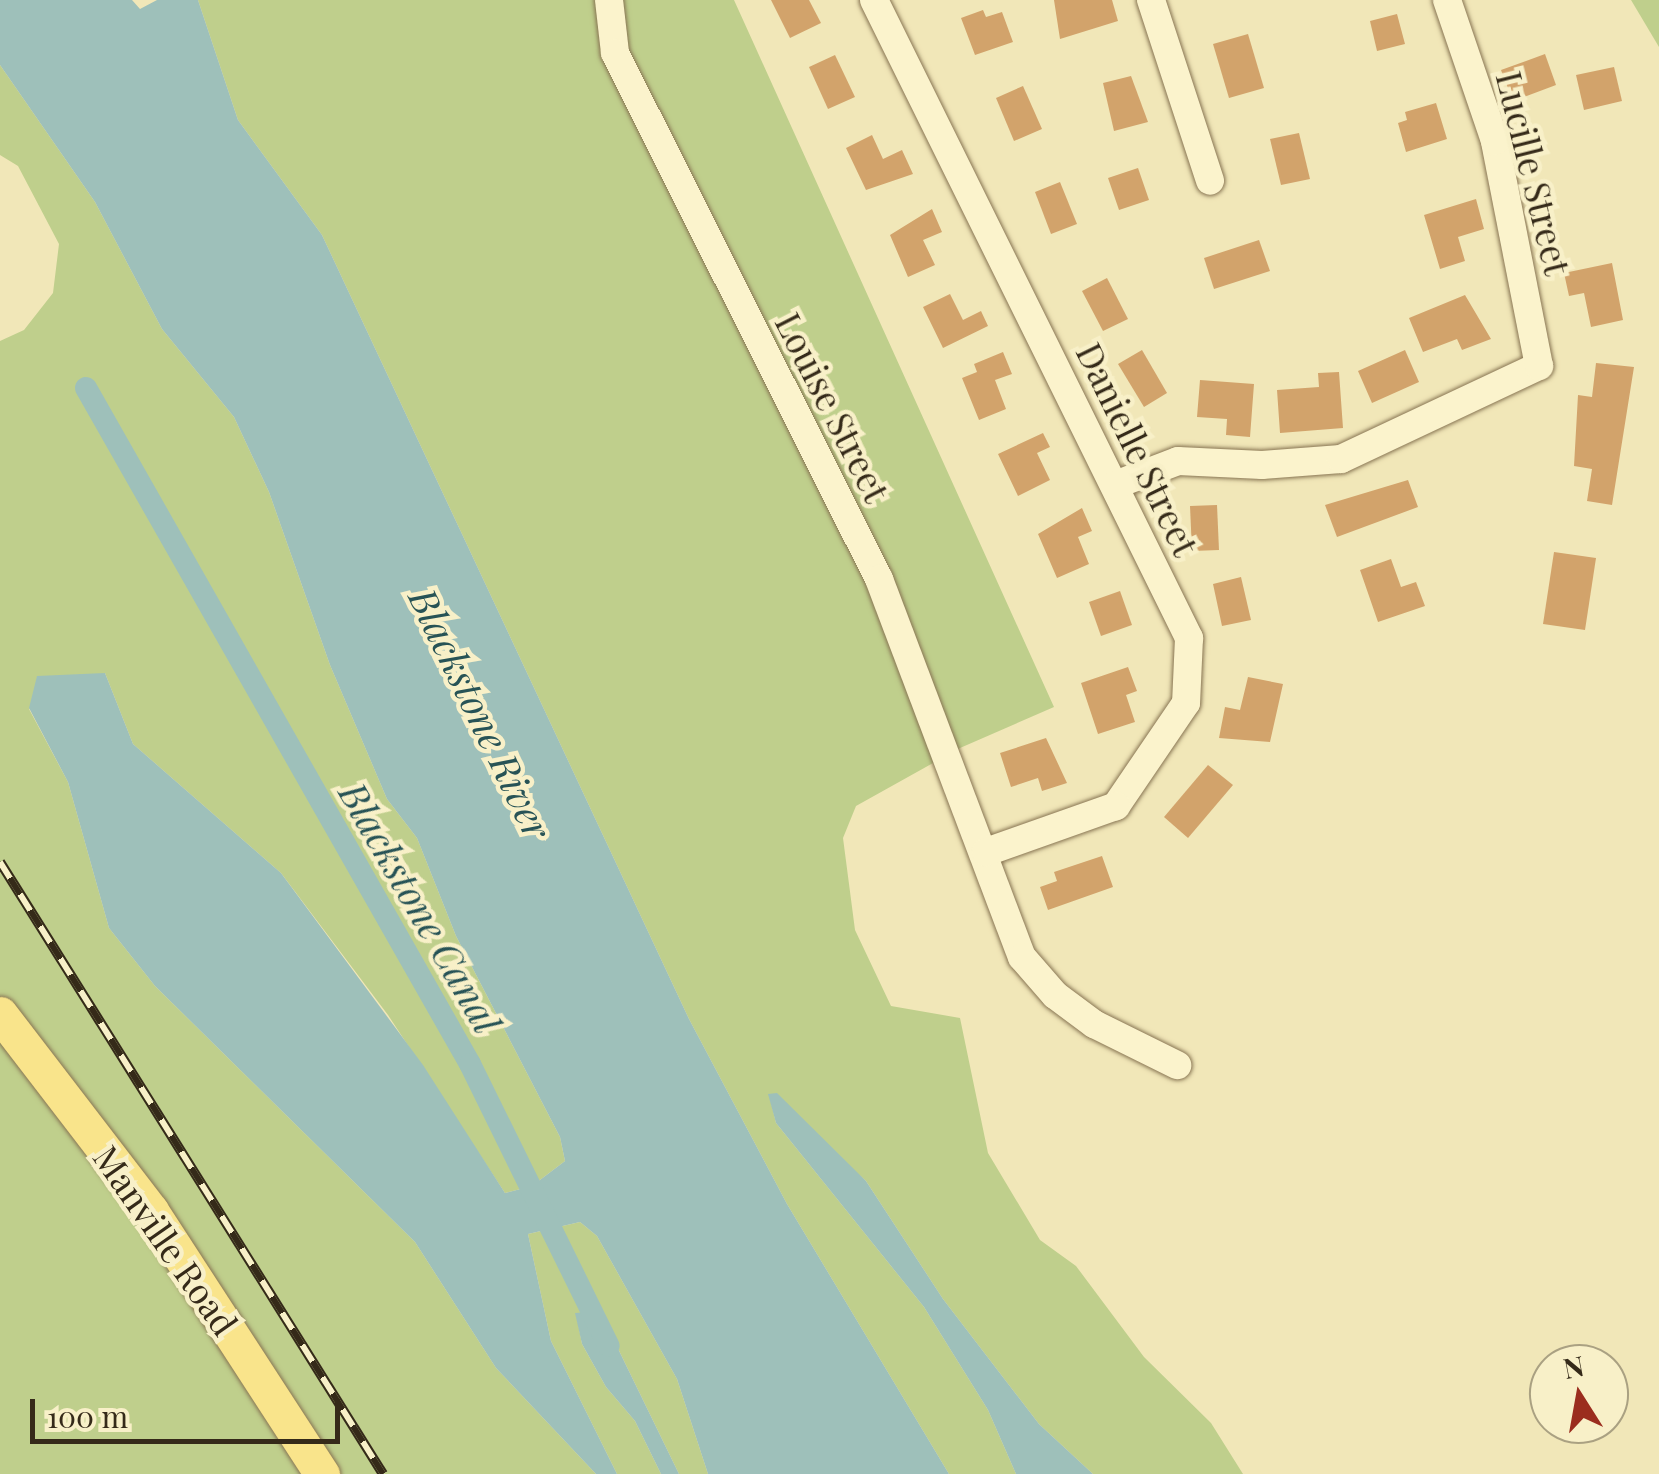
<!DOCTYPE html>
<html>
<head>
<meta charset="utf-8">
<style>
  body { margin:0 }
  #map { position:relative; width:1659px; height:1474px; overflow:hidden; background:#f1e7b8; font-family:"Playfair Display",serif }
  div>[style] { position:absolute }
  .green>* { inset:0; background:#bfcf8c }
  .water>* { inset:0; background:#9ec0ba }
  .canal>* { height:22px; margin:-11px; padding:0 11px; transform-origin:11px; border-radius:11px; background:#9ec0ba }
  .building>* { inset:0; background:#d2a36b }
  .roads { filter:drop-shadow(0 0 2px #887553) drop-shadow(0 0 2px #887553) }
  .minor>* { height:28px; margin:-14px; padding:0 14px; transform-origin:14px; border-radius:14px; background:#fbf3cc }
  .major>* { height:35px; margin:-17.5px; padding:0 17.5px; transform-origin:17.5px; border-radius:17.5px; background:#f9e48b }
  .rail>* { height:10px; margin-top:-5px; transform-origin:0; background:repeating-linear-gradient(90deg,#f8f0c8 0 19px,#352a19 0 38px); box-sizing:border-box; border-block:2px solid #352a19 }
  span { translate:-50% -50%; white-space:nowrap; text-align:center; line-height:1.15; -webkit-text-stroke:9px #f8f0c8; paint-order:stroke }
  .street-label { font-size:35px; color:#352a19 }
  .water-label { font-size:38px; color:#275356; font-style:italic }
  .north { position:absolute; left:1529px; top:1344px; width:100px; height:100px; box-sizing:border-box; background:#f8f0c8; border:2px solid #aaa182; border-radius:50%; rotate:349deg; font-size:28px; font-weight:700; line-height:40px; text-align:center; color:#352a19 }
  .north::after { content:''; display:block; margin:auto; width:35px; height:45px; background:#9b2d1e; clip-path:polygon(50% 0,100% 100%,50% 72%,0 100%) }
  .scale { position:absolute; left:30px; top:1399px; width:310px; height:45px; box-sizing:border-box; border:5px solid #352a19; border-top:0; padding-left:12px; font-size:30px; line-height:35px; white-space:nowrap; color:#352a19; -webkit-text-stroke:8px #f8f0c8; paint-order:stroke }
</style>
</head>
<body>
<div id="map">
  <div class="green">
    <div style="clip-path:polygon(198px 0,734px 0,1054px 707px,960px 748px,856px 806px,843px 838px,855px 930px,891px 1006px,960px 1018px,988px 1153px,1040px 1240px,1076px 1266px,1144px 1357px,1211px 1423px,1243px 1474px,1093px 1474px,1039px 1424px,943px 1299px,866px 1181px,769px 1094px,776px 1123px,924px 1307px,988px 1410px,1016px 1474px,949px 1474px,787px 1204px,689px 1019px,322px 235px,238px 120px)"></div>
    <div style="clip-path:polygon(1631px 0,1659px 0,1659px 47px)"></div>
    <div style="clip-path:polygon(0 65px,95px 202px,162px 329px,234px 417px,269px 492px,330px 665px,387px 799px,417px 838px,456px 936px,560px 1137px,565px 1161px,532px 1186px,505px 1193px,388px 1015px,281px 873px,133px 744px,105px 673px,29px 709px,68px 782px,109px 928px,155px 986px,415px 1242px,496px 1368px,596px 1474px,0 1474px,0 341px,24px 330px,53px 293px,59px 244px,18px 166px,0 155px)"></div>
    <div style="clip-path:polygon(580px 1222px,597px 1236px,677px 1379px,708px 1474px,679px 1474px,607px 1326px,576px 1313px,582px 1344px,606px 1387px,635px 1421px,661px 1474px,617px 1474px,551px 1341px,528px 1234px)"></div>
  </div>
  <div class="water">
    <div style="clip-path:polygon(0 0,132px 0,140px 9px,157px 0,198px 0,238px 120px,322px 235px,689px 1019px,787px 1204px,949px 1474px,708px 1474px,677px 1379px,597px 1236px,580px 1222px,528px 1234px,551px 1341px,617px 1474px,596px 1474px,496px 1368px,415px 1242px,155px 986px,109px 928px,68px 782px,29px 708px,37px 676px,105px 673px,133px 744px,281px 873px,423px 1065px,505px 1193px,532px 1186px,565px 1161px,560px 1137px,456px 936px,417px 838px,387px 799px,330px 665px,269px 492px,234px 417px,162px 329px,95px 202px,0 65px)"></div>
    <div style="clip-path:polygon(777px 1093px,866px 1181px,943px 1299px,1039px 1424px,1093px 1474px,1016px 1474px,988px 1410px,924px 1307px,776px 1123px,768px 1094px)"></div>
    <div style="clip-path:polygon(589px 1312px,607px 1326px,679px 1474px,661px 1474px,635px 1421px,606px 1387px,582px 1344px,575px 1313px)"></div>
  </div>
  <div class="canal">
    <div style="left:86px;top:388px;width:777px;rotate:60.4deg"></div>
    <div style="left:470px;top:1064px;width:314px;rotate:63.8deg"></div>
  </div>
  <div class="building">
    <div style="clip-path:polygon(771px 0,809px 0,821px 23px,790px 38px)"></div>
    <div style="clip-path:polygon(1054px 0,1112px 0,1118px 21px,1060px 39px)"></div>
    <div style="clip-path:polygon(983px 10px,986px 17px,1002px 12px,1013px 42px,975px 55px,961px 18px)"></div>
    <div style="clip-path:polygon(1397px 14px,1405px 44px,1377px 51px,1370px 21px)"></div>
    <div style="clip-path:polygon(1248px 34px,1264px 88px,1229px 98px,1213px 44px)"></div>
    <div style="clip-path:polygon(1545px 54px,1556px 85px,1513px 101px,1501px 70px)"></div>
    <div style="clip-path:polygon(835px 55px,855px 97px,828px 109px,809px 67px)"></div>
    <div style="clip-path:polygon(1614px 67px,1622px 101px,1584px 110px,1576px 75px)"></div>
    <div style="clip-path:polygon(1131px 76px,1148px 122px,1114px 131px,1103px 83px)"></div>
    <div style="clip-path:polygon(1023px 86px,1042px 129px,1014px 141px,996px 98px)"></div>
    <div style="clip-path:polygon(1436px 103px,1447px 139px,1406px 152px,1398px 123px,1407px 120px,1405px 112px)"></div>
    <div style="clip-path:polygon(1299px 133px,1310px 179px,1281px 185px,1270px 139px)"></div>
    <div style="clip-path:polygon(872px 135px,883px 159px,902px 150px,913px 174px,866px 190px,846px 148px)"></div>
    <div style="clip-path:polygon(1138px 168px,1149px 200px,1119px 210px,1108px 178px)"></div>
    <div style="clip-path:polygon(1060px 182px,1077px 224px,1051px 234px,1035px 192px)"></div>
    <div style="clip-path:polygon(1476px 199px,1484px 229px,1458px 237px,1465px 261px,1440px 269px,1424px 215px)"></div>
    <div style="clip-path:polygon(932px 209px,942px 232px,923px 240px,935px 265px,908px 277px,890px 235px)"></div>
    <div style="clip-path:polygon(1259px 240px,1270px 271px,1214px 289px,1204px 258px)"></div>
    <div style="clip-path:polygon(1612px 263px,1623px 320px,1591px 327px,1584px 293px,1569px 296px,1564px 273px)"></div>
    <div style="clip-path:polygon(1107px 278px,1128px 319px,1103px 331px,1082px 291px)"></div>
    <div style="clip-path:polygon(950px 294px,963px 320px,981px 311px,988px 326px,943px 348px,923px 307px)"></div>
    <div style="clip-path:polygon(1465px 295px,1491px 339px,1462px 350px,1457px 339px,1423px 352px,1409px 318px)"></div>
    <div style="clip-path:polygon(1142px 350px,1167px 393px,1144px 407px,1118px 364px)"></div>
    <div style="clip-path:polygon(1405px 350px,1419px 382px,1372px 403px,1358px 371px)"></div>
    <div style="clip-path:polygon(1003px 352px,1012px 374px,995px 380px,1006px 409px,979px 420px,962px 378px,977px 372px,974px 364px)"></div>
    <div style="clip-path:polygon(1596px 363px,1634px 367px,1612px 505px,1587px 501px,1592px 469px,1574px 466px,1578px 395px,1592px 397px)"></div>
    <div style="clip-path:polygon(1339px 372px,1343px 428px,1280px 433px,1277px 390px,1319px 387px,1318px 373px)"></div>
    <div style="clip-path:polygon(1200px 380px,1254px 384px,1250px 437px,1226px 435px,1227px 419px,1197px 417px)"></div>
    <div style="clip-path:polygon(1043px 433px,1050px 447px,1037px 453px,1050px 480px,1018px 496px,998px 454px)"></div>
    <div style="clip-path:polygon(1408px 480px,1418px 507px,1337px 537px,1325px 505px)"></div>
    <div style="clip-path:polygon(1217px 505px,1219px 550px,1192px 551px,1190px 506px)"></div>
    <div style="clip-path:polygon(1082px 508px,1092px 531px,1078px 537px,1089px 564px,1057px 578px,1038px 534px)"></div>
    <div style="clip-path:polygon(1554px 552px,1596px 558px,1585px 630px,1543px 624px)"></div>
    <div style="clip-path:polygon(1391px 559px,1401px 587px,1416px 582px,1425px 606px,1378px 622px,1360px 570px)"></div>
    <div style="clip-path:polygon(1241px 577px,1251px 620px,1222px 626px,1213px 584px)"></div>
    <div style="clip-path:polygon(1120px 591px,1132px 625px,1101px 636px,1089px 602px)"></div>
    <div style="clip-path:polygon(1128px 667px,1137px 691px,1126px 695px,1135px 722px,1098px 734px,1081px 683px)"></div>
    <div style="clip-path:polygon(1248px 677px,1283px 684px,1270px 742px,1219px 738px,1225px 707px,1240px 710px)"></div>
    <div style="clip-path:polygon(1046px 738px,1067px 783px,1042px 791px,1038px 778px,1011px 787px,1000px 753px)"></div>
    <div style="clip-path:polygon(1208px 765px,1233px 785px,1188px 838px,1164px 817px)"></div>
    <div style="clip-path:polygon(1102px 856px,1113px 887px,1048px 910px,1040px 887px,1057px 881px,1054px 872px)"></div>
  </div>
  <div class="roads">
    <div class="minor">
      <div style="left:609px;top:0;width:53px;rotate:83.5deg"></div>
      <div style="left:615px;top:53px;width:589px;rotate:63.35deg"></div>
      <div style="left:879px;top:579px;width:404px;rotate:69.3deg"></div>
      <div style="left:1022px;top:957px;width:50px;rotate:49deg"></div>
      <div style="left:1055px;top:995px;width:49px;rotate:36.6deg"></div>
      <div style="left:1094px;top:1024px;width:93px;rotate:26.3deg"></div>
      <div style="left:874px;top:0;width:712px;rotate:63.72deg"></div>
      <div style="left:1189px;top:638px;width:65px;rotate:92.6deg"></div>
      <div style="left:1186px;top:703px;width:125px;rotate:124.2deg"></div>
      <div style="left:1116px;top:806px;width:138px;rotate:160.5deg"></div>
      <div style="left:1151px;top:0;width:190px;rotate:71.9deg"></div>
      <div style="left:1115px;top:485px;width:67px;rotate:-20.9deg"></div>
      <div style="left:1178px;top:461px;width:84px;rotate:2.7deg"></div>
      <div style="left:1262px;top:465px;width:79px;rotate:-4.3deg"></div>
      <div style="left:1341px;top:459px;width:219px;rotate:-25.2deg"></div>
      <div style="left:1539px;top:366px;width:229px;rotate:-101.1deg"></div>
      <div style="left:1495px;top:141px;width:149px;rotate:-108.8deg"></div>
    </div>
    <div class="major">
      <div style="left:0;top:1014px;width:248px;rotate:52.5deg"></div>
      <div style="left:151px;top:1211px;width:314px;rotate:57deg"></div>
    </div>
  </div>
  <div class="rail">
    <div style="left:0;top:862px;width:722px;rotate:57.96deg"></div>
  </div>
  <div class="street-label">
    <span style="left:1534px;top:173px;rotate:76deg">Lucille Street</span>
    <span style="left:833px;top:407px;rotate:63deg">Louise Street</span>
    <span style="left:1138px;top:449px;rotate:64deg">Danielle Street</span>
    <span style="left:166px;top:1240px;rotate:55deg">Manville Road</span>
  </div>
  <div class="water-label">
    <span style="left:481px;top:713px;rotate:64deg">Blackstone River</span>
    <span style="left:421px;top:907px;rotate:60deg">Blackstone Canal</span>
  </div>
  <div class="north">N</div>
  <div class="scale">100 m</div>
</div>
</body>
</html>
